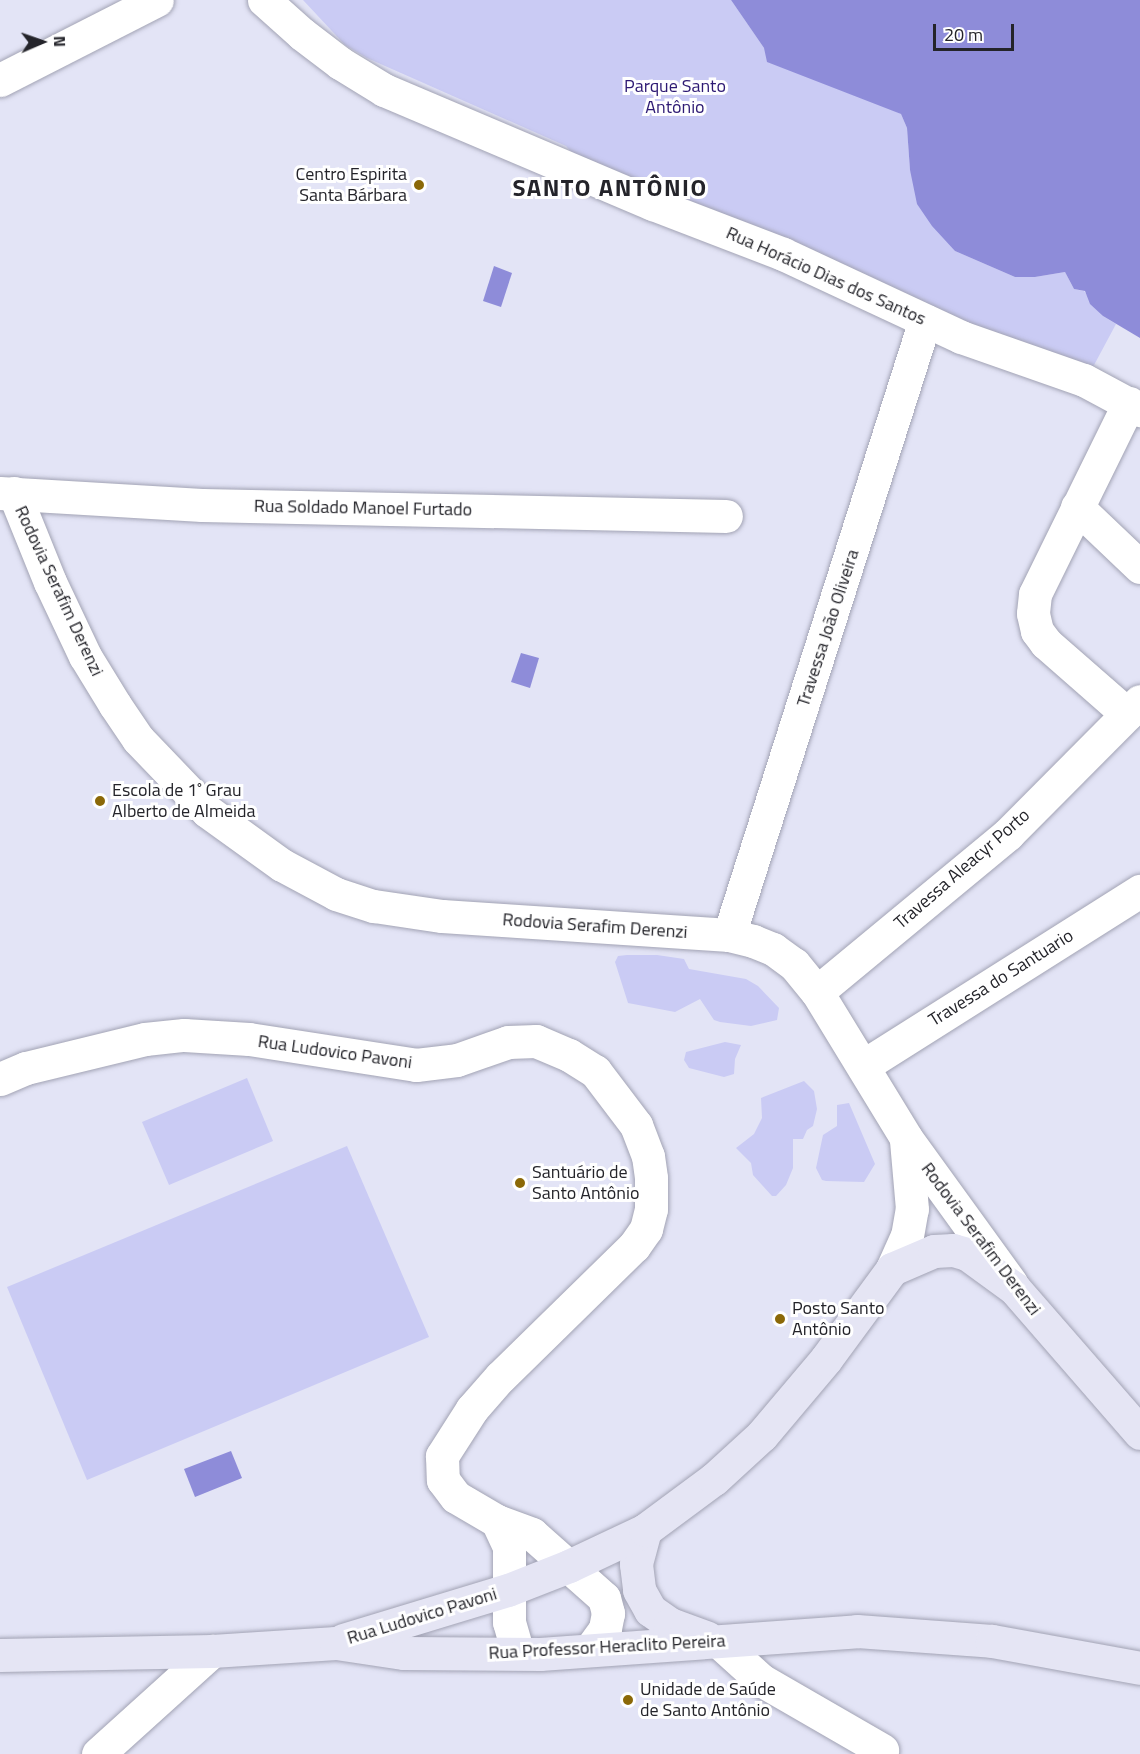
<!DOCTYPE html>
<html>
<head>
<meta charset="utf-8">
<style>
  body { margin:0 }
  #map { position:relative; width:1140px; height:1754px; overflow:hidden; background:#e3e4f6; font-family:"Titillium Web",sans-serif }
  div>[style] { position:absolute }
  .green>* { inset:0; background:#cacbf4 }
  .water>* { inset:0; background:#8e8cd9 }
  .roads { filter:drop-shadow(0 0 2px #a2a3b4) drop-shadow(0 0 2px #a2a3b4) }
  .minor>* { height:33px; margin:-16.5px; padding:0 16.5px; transform-origin:16.5px; border-radius:16.5px; background:#fff }
  .major>* { height:33px; margin:-16.5px; padding:0 16.5px; transform-origin:16.5px; border-radius:16.5px; background:#e5e5f4 }
  .dots>* { width:16px; height:16px; translate:-50% -50%; box-sizing:border-box; border:3px solid #fff; border-radius:50% }
  span { translate:-50% -50%; white-space:nowrap; text-align:center; line-height:1.15; -webkit-text-stroke:6px #fff; paint-order:stroke }
  .park-label { font-size:18px; color:#2d1973 }
  .poi-label { font-size:18px; color:#24242a }
  .right { translate:-100% -50%; text-align:right }
  .left { translate:0 -50%; text-align:left }
  .street-label { font-size:18px; color:#24242a }
  .district-label { font-size:24px; color:#24242a; font-weight:700; letter-spacing:1.5px }
  .north { position:absolute; left:12px; top:12px; width:60px; height:60px; -webkit-text-stroke:4px #fff; paint-order:stroke; rotate:88deg; font-size:16px; font-weight:700; line-height:24px; text-align:center; color:#24242a }
  .north::after { content:''; display:block; margin:auto; width:21px; height:27px; background:#24242a; clip-path:polygon(50% 0,100% 100%,50% 72%,0 100%) }
  .scale { position:absolute; left:933px; top:24px; width:81px; height:27px; box-sizing:border-box; border:3px solid #24242a; border-top:0; padding-left:8px; font-size:18px; line-height:21px; white-space:nowrap; color:#24242a; -webkit-text-stroke:4px #fff; paint-order:stroke }
</style>
</head>
<body>
<div id="map">
  <div class="green">
    <div style="clip-path:polygon(303px 0,731px 0,764px 48px,901px 114px,907px 128px,910px 170px,955px 251px,1015px 277px,1035px 277px,1065px 272px,1074px 289px,1084px 291px,1103px 316px,1116px 324px,1093px 367px,977px 330px,585px 167px,566px 146px,367px 58px,345px 45px)"></div>
    <div style="clip-path:polygon(627px 955px,657px 955px,684px 959px,689px 969px,746px 979px,758px 986px,779px 1008px,777px 1020px,751px 1026px,720px 1022px,714px 1020px,700px 999px,675px 1012px,628px 1003px,615px 962px,618px 956px)"></div>
    <div style="clip-path:polygon(725px 1042px,741px 1045px,735px 1059px,734px 1074px,724px 1077px,689px 1068px,684px 1060px,686px 1052px)"></div>
    <div style="clip-path:polygon(247px 1078px,273px 1141px,169px 1185px,142px 1122px)"></div>
    <div style="clip-path:polygon(804px 1081px,814px 1091px,817px 1109px,813px 1126px,807px 1130px,803px 1139px,793px 1139px,793px 1168px,786px 1185px,776px 1196px,772px 1196px,753px 1175px,751px 1163px,736px 1148px,754px 1134px,762px 1118px,761px 1098px)"></div>
    <div style="clip-path:polygon(849px 1103px,875px 1164px,864px 1182px,826px 1181px,822px 1180px,816px 1168px,823px 1135px,837px 1126px,837px 1105px)"></div>
    <div style="clip-path:polygon(347px 1146px,429px 1337px,87px 1480px,7px 1287px)"></div>
  </div>
  <div class="water">
    <div style="clip-path:polygon(731px 0,1140px 0,1140px 338px,1103px 316px,1090px 304px,1085px 291px,1074px 289px,1065px 272px,1035px 277px,1015px 277px,955px 251px,932px 226px,917px 204px,910px 170px,907px 128px,901px 114px,767px 62px,764px 48px)"></div>
    <div style="clip-path:polygon(494px 266px,512px 273px,501px 307px,483px 301px)"></div>
    <div style="clip-path:polygon(521px 653px,539px 658px,530px 688px,511px 682px)"></div>
    <div style="clip-path:polygon(231px 1451px,242px 1478px,195px 1497px,184px 1469px)"></div>
  </div>
  <div class="roads">
    <div class="minor">
      <div style="left:264px;top:0;width:51px;rotate:41.8deg"></div>
      <div style="left:302px;top:34px;width:48px;rotate:37.3deg"></div>
      <div style="left:340px;top:63px;width:52px;rotate:31.5deg"></div>
      <div style="left:384px;top:90px;width:292px;rotate:23deg"></div>
      <div style="left:653px;top:204px;width:139px;rotate:21deg"></div>
      <div style="left:783px;top:254px;width:196px;rotate:25deg"></div>
      <div style="left:961px;top:337px;width:130px;rotate:19.3deg"></div>
      <div style="left:1084px;top:380px;width:64px;rotate:28.2deg"></div>
      <div style="left:0;top:80px;width:176px;rotate:-27deg"></div>
      <div style="left:0;top:493px;width:202px;rotate:3.4deg"></div>
      <div style="left:202px;top:505px;width:524px;rotate:1.2deg"></div>
      <div style="left:14px;top:493px;width:96px;rotate:68deg"></div>
      <div style="left:50px;top:582px;width:82px;rotate:64.7deg"></div>
      <div style="left:85px;top:656px;width:57px;rotate:58.5deg"></div>
      <div style="left:115px;top:705px;width:41px;rotate:55.9deg"></div>
      <div style="left:138px;top:739px;width:100px;rotate:46.2deg"></div>
      <div style="left:207px;top:811px;width:92px;rotate:35.8deg"></div>
      <div style="left:282px;top:865px;width:61px;rotate:28.2deg"></div>
      <div style="left:336px;top:894px;width:40px;rotate:18deg"></div>
      <div style="left:374px;top:906px;width:69px;rotate:8.4deg"></div>
      <div style="left:442px;top:916px;width:288px;rotate:3.8deg"></div>
      <div style="left:729px;top:935px;width:25px;rotate:14deg"></div>
      <div style="left:753px;top:941px;width:22px;rotate:22deg"></div>
      <div style="left:773px;top:949px;width:26px;rotate:36deg"></div>
      <div style="left:794px;top:964px;width:36px;rotate:51deg"></div>
      <div style="left:817px;top:992px;width:171px;rotate:58.6deg"></div>
      <div style="left:906px;top:1138px;width:179px;rotate:54.1deg"></div>
      <div style="left:1077px;top:507px;width:87px;rotate:43.6deg"></div>
      <div style="left:1127px;top:714px;width:108px;rotate:-138.8deg"></div>
      <div style="left:1046px;top:643px;width:15px;rotate:-127deg"></div>
      <div style="left:1037px;top:631px;width:18px;rotate:-103deg"></div>
      <div style="left:1033px;top:613px;width:19px;rotate:-84deg"></div>
      <div style="left:1035px;top:594px;width:213px;rotate:-63.8deg"></div>
      <div style="left:729px;top:935px;width:645px;rotate:-72.32deg"></div>
      <div style="left:817px;top:992px;width:248px;rotate:-39.6deg"></div>
      <div style="left:1008px;top:834px;width:187px;rotate:-45.2deg"></div>
      <div style="left:863px;top:1066px;width:328px;rotate:-32.3deg"></div>
      <div style="left:0;top:1079px;width:28px;rotate:-23deg"></div>
      <div style="left:26px;top:1068px;width:122px;rotate:-13.7deg"></div>
      <div style="left:145px;top:1039px;width:39px;rotate:-6deg"></div>
      <div style="left:184px;top:1035px;width:65px;rotate:3.5deg"></div>
      <div style="left:249px;top:1039px;width:169px;rotate:8.8deg"></div>
      <div style="left:416px;top:1065px;width:41px;rotate:-7deg"></div>
      <div style="left:457px;top:1060px;width:54px;rotate:-19.4deg"></div>
      <div style="left:508px;top:1042px;width:28px;rotate:-2deg"></div>
      <div style="left:536px;top:1041px;width:36px;rotate:23deg"></div>
      <div style="left:569px;top:1055px;width:31px;rotate:32deg"></div>
      <div style="left:595px;top:1071px;width:68px;rotate:52.8deg"></div>
      <div style="left:636px;top:1125px;width:33px;rotate:69deg"></div>
      <div style="left:648px;top:1156px;width:22px;rotate:82deg"></div>
      <div style="left:651px;top:1178px;width:31px;rotate:90deg"></div>
      <div style="left:651px;top:1209px;width:21px;rotate:104deg"></div>
      <div style="left:646px;top:1229px;width:21px;rotate:125deg"></div>
      <div style="left:634px;top:1246px;width:187px;rotate:135.6deg"></div>
      <div style="left:500px;top:1377px;width:43px;rotate:131.2deg"></div>
      <div style="left:472px;top:1409px;width:56px;rotate:122.6deg"></div>
      <div style="left:442px;top:1456px;width:24px;rotate:88deg"></div>
      <div style="left:443px;top:1480px;width:21px;rotate:53deg"></div>
      <div style="left:456px;top:1497px;width:48px;rotate:30.3deg"></div>
      <div style="left:497px;top:1521px;width:37px;rotate:20deg"></div>
      <div style="left:532px;top:1534px;width:96px;rotate:41.6deg"></div>
      <div style="left:604px;top:1598px;width:16px;rotate:75deg"></div>
      <div style="left:608px;top:1613px;width:16px;rotate:101deg"></div>
      <div style="left:605px;top:1629px;width:24px;rotate:126deg"></div>
      <div style="left:892px;top:1269px;width:36px;rotate:-66deg"></div>
      <div style="left:907px;top:1236px;width:27px;rotate:-80deg"></div>
      <div style="left:912px;top:1209px;width:69px;rotate:-95deg"></div>
      <div style="left:497px;top:1521px;width:29px;rotate:65deg"></div>
      <div style="left:509px;top:1547px;width:75px;rotate:90deg"></div>
      <div style="left:509px;top:1622px;width:32px;rotate:74deg"></div>
      <div style="left:719px;top:1642px;width:57px;rotate:42.1deg"></div>
      <div style="left:761px;top:1680px;width:140px;rotate:30deg"></div>
      <div style="left:98px;top:1754px;width:154px;rotate:-42.1deg"></div>
    </div>
    <div class="major">
      <div style="left:645px;top:1530px;width:35px;rotate:105deg"></div>
      <div style="left:636px;top:1564px;width:26px;rotate:83deg"></div>
      <div style="left:639px;top:1590px;width:23px;rotate:61deg"></div>
      <div style="left:650px;top:1610px;width:24px;rotate:35deg"></div>
      <div style="left:670px;top:1624px;width:40px;rotate:20.2deg"></div>
      <div style="left:343px;top:1640px;width:172px;rotate:-16.9deg"></div>
      <div style="left:508px;top:1590px;width:66px;rotate:-21.5deg"></div>
      <div style="left:569px;top:1566px;width:84px;rotate:-25.3deg"></div>
      <div style="left:645px;top:1530px;width:86px;rotate:-36.5deg"></div>
      <div style="left:714px;top:1479px;width:65px;rotate:-42.5deg"></div>
      <div style="left:762px;top:1435px;width:99px;rotate:-49.9deg"></div>
      <div style="left:826px;top:1359px;width:112px;rotate:-53.7deg"></div>
      <div style="left:892px;top:1269px;width:46px;rotate:-23.2deg"></div>
      <div style="left:934px;top:1251px;width:19px;rotate:-3deg"></div>
      <div style="left:953px;top:1250px;width:15px;rotate:16deg"></div>
      <div style="left:967px;top:1254px;width:58px;rotate:35.9deg"></div>
      <div style="left:1014px;top:1288px;width:192px;rotate:49deg"></div>
      <div style="left:0;top:1655px;width:212px;rotate:-1.1deg"></div>
      <div style="left:212px;top:1651px;width:124px;rotate:-3.7deg"></div>
      <div style="left:336px;top:1643px;width:69px;rotate:8.4deg"></div>
      <div style="left:404px;top:1653px;width:136px;rotate:0.4deg"></div>
      <div style="left:540px;top:1654px;width:318px;rotate:-4.1deg"></div>
      <div style="left:857px;top:1631px;width:135px;rotate:4.2deg"></div>
      <div style="left:992px;top:1641px;width:150px;rotate:10.3deg"></div>
    </div>
  </div>
  <div class="dots">
    <div style="left:419px;top:185px;background:#8b6808"></div>
    <div style="left:100px;top:801px;background:#8b6808"></div>
    <div style="left:520px;top:1183px;background:#8b6808"></div>
    <div style="left:780px;top:1319px;background:#8b6808"></div>
    <div style="left:628px;top:1700px;background:#8b6808"></div>
  </div>
  <div class="park-label">
    <span style="left:675px;top:97px">Parque Santo<br>Antônio</span>
  </div>
  <div class="poi-label">
    <span class="right" style="left:407px;top:185px">Centro Espirita<br>Santa Bárbara</span>
    <span class="left" style="left:112px;top:801px">Escola de 1˚ Grau<br>Alberto de Almeida</span>
    <span class="left" style="left:532px;top:1183px">Santuário de<br>Santo Antônio</span>
    <span class="left" style="left:792px;top:1319px">Posto Santo<br>Antônio</span>
    <span class="left" style="left:640px;top:1700px">Unidade de Saúde<br>de Santo Antônio</span>
  </div>
  <div class="street-label">
    <span style="left:826px;top:276px;rotate:24deg">Rua Horácio Dias dos Santos</span>
    <span style="left:363px;top:508px;rotate:1deg">Rua Soldado Manoel Furtado</span>
    <span style="left:59px;top:591px;rotate:65deg">Rodovia Serafim Derenzi</span>
    <span style="left:828px;top:628px;rotate:-72deg">Travessa João Oliveira</span>
    <span style="left:962px;top:869px;rotate:-41deg">Travessa Aleacyr Porto</span>
    <span style="left:595px;top:926px;rotate:4deg">Rodovia Serafim Derenzi</span>
    <span style="left:1001px;top:978px;rotate:-32deg">Travessa do Santuario</span>
    <span style="left:335px;top:1052px;rotate:8deg">Rua Ludovico Pavoni</span>
    <span style="left:981px;top:1239px;rotate:53deg">Rodovia Serafim Derenzi</span>
    <span style="left:422px;top:1616px;rotate:-17deg">Rua Ludovico Pavoni</span>
    <span style="left:607px;top:1647px;rotate:-3deg">Rua Professor Heraclito Pereira</span>
  </div>
  <div class="district-label">
    <span style="left:610px;top:188px">SANTO ANTÔNIO</span>
  </div>
  <div class="north">N</div>
  <div class="scale">20 m</div>
</div>
</body>
</html>
